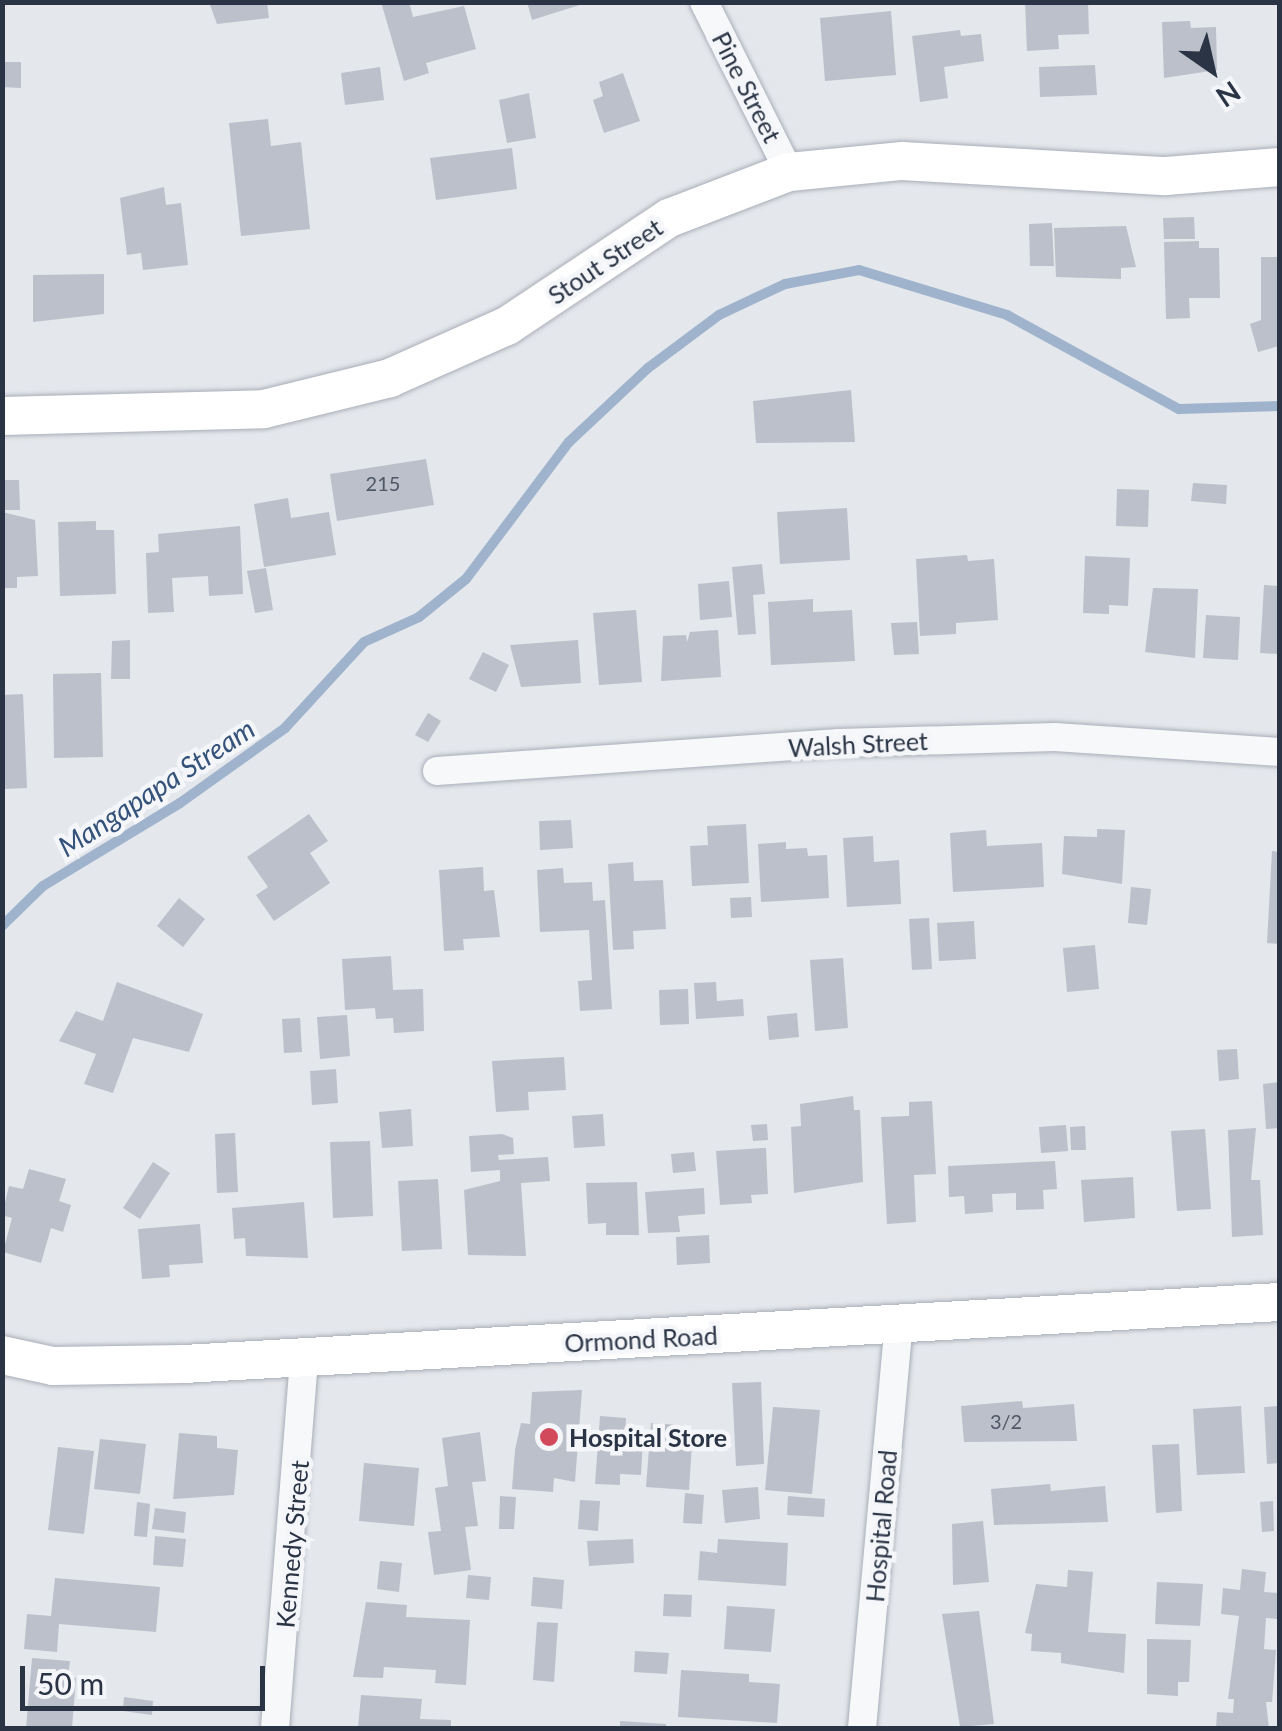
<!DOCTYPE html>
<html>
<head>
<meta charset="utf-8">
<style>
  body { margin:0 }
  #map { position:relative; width:1282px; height:1731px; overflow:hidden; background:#e4e7ec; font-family:Lato,sans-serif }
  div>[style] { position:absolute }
  .stream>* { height:10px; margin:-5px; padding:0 5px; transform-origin:5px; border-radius:5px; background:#9fb4cc }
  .building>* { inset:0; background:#bbc0ca }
  .roads { filter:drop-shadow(0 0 2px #a9aeb7) drop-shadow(0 0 2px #a9aeb7) }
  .street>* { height:28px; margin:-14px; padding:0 14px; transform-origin:14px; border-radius:14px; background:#f7f8fa }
  .secondary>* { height:38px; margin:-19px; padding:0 19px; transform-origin:19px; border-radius:19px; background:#fff }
  .dots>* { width:28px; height:28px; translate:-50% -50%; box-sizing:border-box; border:5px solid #f4f6f9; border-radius:50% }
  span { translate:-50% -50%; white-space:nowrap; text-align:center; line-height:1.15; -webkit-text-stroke:9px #f4f6f9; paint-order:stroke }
  .number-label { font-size:20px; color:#4f5766 }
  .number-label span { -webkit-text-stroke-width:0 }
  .street-label { font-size:25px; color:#2b3445 }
  .poi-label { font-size:25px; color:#2b3445; font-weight:700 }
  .left { translate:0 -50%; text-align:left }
  .water-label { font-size:28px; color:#34527a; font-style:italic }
  .frame { position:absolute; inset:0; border:5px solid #2b3445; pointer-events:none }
  .north { position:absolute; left:1162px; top:20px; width:100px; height:100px; -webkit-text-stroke:8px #f4f6f9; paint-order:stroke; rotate:146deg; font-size:28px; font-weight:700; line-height:40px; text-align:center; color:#2b3445 }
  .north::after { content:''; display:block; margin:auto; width:35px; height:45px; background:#2b3445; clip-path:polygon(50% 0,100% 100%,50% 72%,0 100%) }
  .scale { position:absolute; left:20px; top:1666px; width:245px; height:45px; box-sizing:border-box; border:5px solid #2b3445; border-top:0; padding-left:12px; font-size:30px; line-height:35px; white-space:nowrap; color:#2b3445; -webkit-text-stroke:8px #f4f6f9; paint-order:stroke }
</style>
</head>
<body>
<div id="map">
  <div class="stream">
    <div style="left:2px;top:926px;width:57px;rotate:-44.3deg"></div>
    <div style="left:43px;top:886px;width:160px;rotate:-31.2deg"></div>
    <div style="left:180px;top:803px;width:129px;rotate:-35.5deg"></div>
    <div style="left:285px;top:728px;width:117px;rotate:-47.4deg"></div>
    <div style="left:364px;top:642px;width:60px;rotate:-24.4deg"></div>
    <div style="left:419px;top:617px;width:60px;rotate:-39deg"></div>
    <div style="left:466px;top:579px;width:171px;rotate:-53.1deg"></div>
    <div style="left:569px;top:442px;width:108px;rotate:-43.1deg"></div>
    <div style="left:648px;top:368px;width:89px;rotate:-36.7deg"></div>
    <div style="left:719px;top:315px;width:73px;rotate:-25.2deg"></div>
    <div style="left:785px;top:284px;width:75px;rotate:-10.7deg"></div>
    <div style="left:859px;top:270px;width:155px;rotate:16.9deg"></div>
    <div style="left:1007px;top:315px;width:196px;rotate:28.7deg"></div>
    <div style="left:1179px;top:409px;width:101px;rotate:-1.7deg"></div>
  </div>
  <div class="building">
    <div style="clip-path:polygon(209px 2px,267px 2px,269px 18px,217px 24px)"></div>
    <div style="clip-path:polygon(381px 2px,409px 2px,413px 17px,464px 6px,476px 49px,426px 63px,429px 73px,404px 81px)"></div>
    <div style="clip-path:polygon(527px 2px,586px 2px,586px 3px,532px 20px)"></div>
    <div style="clip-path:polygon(1025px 2px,1088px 2px,1089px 34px,1058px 35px,1059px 49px,1027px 51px)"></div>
    <div style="clip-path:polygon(891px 11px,896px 75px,825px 81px,820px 18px)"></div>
    <div style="clip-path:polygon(1190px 21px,1191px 28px,1216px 27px,1217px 70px,1164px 78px,1162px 22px)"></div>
    <div style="clip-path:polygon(960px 30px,961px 36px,981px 34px,984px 61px,944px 67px,948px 98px,920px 102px,912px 36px)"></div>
    <div style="clip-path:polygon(2px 62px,21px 62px,21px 88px,2px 87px)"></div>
    <div style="clip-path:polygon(1095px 65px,1097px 95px,1040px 97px,1039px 67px)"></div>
    <div style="clip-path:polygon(380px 67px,384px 100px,345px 105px,341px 73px)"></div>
    <div style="clip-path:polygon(623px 73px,640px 121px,604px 133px,593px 100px,603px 96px,599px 82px)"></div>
    <div style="clip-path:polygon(529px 93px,536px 138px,507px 143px,499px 100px)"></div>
    <div style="clip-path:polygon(268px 119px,271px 146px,301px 142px,310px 229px,241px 236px,229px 123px)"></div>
    <div style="clip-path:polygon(512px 148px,517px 189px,436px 200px,430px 158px)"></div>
    <div style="clip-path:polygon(164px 187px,166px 205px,181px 203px,188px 265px,143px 270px,141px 253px,127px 255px,120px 198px)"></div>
    <div style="clip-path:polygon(1194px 217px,1195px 239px,1164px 239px,1163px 218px)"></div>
    <div style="clip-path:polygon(1052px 223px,1054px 266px,1030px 266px,1029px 224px)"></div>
    <div style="clip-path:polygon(1126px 226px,1136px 267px,1121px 268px,1121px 279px,1056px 277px,1054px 228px)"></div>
    <div style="clip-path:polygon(1199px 241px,1199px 248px,1219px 248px,1220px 298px,1189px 298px,1190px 318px,1166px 319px,1164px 242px)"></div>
    <div style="clip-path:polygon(1261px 257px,1279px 257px,1279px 346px,1258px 352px,1250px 324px,1261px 320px)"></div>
    <div style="clip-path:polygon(104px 274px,104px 314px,33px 322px,33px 275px)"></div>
    <div style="clip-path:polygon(851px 390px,855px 442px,756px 443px,753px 401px)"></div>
    <div style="clip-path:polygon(426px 459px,434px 505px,337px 521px,330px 474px)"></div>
    <div style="clip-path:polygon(2px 480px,19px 480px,20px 510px,2px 510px)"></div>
    <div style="clip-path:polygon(1193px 483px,1227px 485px,1226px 504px,1191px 501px)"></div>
    <div style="clip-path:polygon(1117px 489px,1149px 490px,1148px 527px,1116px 526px)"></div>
    <div style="clip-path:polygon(288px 498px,291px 518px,329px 512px,336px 555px,264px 567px,254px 504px)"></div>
    <div style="clip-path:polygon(847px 508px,850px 560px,780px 564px,777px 512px)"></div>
    <div style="clip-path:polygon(2px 512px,35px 520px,38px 576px,17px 577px,17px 588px,2px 588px)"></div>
    <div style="clip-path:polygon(96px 521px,96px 530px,114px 530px,116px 594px,60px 596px,58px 522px)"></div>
    <div style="clip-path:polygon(240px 526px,243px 594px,209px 596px,208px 576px,172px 578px,174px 612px,148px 613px,146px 553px,159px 552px,158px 534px)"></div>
    <div style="clip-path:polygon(967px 555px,968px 561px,994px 559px,998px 620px,956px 623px,956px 634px,920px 636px,916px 559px)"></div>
    <div style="clip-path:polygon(1085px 556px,1130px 558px,1128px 606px,1109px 605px,1109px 614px,1083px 613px)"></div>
    <div style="clip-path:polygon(762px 564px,765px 594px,753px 595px,756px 634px,738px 635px,732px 567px)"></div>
    <div style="clip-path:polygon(266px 568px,273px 610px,255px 613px,247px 571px)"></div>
    <div style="clip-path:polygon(729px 581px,732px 617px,700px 620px,698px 584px)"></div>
    <div style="clip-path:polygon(1264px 585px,1279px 586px,1279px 654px,1260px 653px)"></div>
    <div style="clip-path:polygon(1153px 588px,1198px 589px,1195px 658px,1145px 652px)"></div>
    <div style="clip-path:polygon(813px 599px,813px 612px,852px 610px,855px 661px,771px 665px,768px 602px)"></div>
    <div style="clip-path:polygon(636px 610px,642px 682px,599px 685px,593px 613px)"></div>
    <div style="clip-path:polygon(1206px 615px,1240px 617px,1238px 660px,1203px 658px)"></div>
    <div style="clip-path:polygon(917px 622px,919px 654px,894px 655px,891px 623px)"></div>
    <div style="clip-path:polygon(718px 630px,721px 677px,661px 681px,663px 636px,686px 635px,687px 642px,690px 632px)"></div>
    <div style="clip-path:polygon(130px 640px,130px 679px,111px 679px,112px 641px)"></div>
    <div style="clip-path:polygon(578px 640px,581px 683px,521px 687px,510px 645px)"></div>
    <div style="clip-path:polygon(483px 652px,509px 665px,496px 692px,469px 679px)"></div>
    <div style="clip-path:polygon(101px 673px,103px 757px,54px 758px,53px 674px)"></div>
    <div style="clip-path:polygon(23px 694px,27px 788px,4px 789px,2px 695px)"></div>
    <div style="clip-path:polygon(428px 713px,441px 721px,428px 742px,415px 735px)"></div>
    <div style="clip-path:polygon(309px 814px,328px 841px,310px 853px,330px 883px,274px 921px,256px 895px,268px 887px,247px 857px)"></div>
    <div style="clip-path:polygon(571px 820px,573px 848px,540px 850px,539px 821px)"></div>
    <div style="clip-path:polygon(746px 824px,749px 883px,692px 886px,690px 846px,708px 845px,707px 826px)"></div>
    <div style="clip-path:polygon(1097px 829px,1125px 830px,1122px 884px,1062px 874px,1064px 836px,1097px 837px)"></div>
    <div style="clip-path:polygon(986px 830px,987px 846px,1042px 843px,1044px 887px,953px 892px,950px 833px)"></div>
    <div style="clip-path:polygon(873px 836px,874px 862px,899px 860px,901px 904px,847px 907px,843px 838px)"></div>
    <div style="clip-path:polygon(786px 842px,786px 849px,807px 848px,808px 856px,827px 855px,829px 898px,761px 902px,758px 844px)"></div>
    <div style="clip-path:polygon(1272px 851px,1279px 852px,1279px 944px,1267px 943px)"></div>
    <div style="clip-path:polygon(633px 862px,634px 881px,663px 880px,666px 929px,633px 931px,634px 949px,613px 950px,608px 864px)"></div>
    <div style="clip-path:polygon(483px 867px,484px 891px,494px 890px,500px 937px,463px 939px,464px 950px,444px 951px,439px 870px)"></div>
    <div style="clip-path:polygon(563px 868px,564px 883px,592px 882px,593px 901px,605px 900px,612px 1009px,580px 1011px,578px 981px,592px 980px,589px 930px,540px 932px,537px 870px)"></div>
    <div style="clip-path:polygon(1131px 887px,1151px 889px,1147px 925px,1128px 923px)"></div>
    <div style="clip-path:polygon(751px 897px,752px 917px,731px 918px,730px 898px)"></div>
    <div style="clip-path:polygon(179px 898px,205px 919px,183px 947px,157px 926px)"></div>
    <div style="clip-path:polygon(929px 918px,932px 969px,912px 970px,909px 919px)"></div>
    <div style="clip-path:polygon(974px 921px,976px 959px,939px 961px,937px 923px)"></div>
    <div style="clip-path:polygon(1095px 945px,1099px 989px,1067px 992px,1063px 948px)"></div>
    <div style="clip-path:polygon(391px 956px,393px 990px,423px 989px,424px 1031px,394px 1033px,393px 1018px,376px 1019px,375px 1008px,345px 1010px,342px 959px)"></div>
    <div style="clip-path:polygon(843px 958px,848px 1028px,815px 1031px,810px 960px)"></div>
    <div style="clip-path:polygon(117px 982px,203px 1014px,189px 1052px,133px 1038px,113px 1093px,84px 1084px,96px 1054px,59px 1041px,76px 1011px,103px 1021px)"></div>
    <div style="clip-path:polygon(716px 982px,717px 1001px,743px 999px,744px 1016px,696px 1019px,694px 983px)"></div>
    <div style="clip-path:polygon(688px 989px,689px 1024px,660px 1025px,659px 990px)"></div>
    <div style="clip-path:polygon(797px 1013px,799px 1037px,769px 1040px,767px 1016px)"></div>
    <div style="clip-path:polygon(347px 1015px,350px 1056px,320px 1059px,317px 1017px)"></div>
    <div style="clip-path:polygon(300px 1018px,302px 1052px,284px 1053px,282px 1019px)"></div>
    <div style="clip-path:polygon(1237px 1049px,1239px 1079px,1219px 1081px,1217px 1050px)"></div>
    <div style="clip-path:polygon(564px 1057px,566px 1090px,528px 1092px,529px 1110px,496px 1112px,492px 1061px)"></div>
    <div style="clip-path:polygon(336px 1069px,338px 1103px,312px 1105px,310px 1071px)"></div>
    <div style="clip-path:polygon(1279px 1082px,1279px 1128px,1266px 1129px,1263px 1084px)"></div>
    <div style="clip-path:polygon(853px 1096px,854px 1110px,860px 1110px,863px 1182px,794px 1193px,791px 1127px,801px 1126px,800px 1104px)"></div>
    <div style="clip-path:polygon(932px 1101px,936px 1174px,914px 1175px,916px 1222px,887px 1224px,881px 1117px,909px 1116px,909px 1102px)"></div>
    <div style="clip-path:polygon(411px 1109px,413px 1146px,382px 1148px,379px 1112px)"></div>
    <div style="clip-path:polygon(603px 1114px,605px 1146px,574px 1148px,572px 1116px)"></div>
    <div style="clip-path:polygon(767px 1124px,768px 1140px,753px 1141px,751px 1125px)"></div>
    <div style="clip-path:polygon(1066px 1125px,1068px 1151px,1041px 1153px,1039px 1127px)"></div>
    <div style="clip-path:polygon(1085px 1126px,1086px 1150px,1071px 1150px,1070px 1127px)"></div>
    <div style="clip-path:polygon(1256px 1128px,1251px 1180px,1260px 1180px,1263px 1235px,1232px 1237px,1228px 1130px)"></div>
    <div style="clip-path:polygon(1205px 1129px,1211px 1209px,1177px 1211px,1171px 1131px)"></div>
    <div style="clip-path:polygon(235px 1133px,238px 1192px,217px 1193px,215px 1134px)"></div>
    <div style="clip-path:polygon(502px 1134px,513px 1138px,514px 1154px,498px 1155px,499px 1160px,548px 1157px,550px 1181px,521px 1183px,526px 1256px,468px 1255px,464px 1190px,500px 1181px,500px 1170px,471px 1172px,469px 1136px)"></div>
    <div style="clip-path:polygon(370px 1141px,373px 1216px,333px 1218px,330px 1142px)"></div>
    <div style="clip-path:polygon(766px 1148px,768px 1194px,751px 1195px,752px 1203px,720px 1205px,716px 1151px)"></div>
    <div style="clip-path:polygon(694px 1152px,696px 1171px,673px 1173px,671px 1154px)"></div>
    <div style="clip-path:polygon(1055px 1161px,1057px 1189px,1043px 1190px,1044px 1209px,1016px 1210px,1016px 1193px,992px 1194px,993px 1212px,965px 1214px,964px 1196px,949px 1197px,948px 1166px)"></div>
    <div style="clip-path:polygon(153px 1162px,170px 1173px,140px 1219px,123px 1208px)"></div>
    <div style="clip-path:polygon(29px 1169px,66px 1179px,59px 1201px,71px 1205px,63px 1232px,51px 1228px,41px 1263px,3px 1252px,12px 1218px,2px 1215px,9px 1186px,23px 1189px)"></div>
    <div style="clip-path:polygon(1133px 1177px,1135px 1218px,1084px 1222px,1081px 1180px)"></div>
    <div style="clip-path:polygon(438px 1179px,442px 1249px,402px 1251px,398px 1181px)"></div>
    <div style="clip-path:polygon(637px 1182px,639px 1235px,606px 1235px,606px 1223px,588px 1224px,586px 1183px)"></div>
    <div style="clip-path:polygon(704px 1188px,705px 1214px,678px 1216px,680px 1232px,648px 1233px,645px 1192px)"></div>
    <div style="clip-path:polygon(304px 1202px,308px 1258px,246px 1256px,245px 1238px,234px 1239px,232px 1208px)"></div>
    <div style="clip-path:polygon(200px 1224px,203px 1263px,169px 1265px,170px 1277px,142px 1279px,138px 1229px)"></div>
    <div style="clip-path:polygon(709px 1235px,710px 1263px,677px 1265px,676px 1237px)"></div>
    <div style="clip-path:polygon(761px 1382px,764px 1464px,736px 1466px,732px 1383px)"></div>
    <div style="clip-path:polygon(582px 1390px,575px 1482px,554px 1478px,553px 1492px,512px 1489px,515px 1450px,521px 1423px,530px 1424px,532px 1392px)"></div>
    <div style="clip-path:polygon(1022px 1401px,1023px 1408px,1074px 1404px,1077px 1441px,964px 1442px,961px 1406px)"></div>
    <div style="clip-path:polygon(1241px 1406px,1245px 1473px,1197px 1475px,1193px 1409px)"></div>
    <div style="clip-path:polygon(1279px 1406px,1279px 1463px,1267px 1464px,1264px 1407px)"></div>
    <div style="clip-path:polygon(773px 1407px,820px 1410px,812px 1494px,765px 1490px)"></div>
    <div style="clip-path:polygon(600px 1416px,626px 1418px,625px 1438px,643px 1439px,641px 1475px,620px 1474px,620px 1485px,595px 1484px)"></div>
    <div style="clip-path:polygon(651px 1423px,679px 1425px,678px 1443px,692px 1444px,689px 1490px,646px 1487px)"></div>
    <div style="clip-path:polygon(480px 1432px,486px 1481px,472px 1482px,478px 1526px,465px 1527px,471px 1570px,434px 1575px,428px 1532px,441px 1531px,435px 1488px,448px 1486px,442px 1438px)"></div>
    <div style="clip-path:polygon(179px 1433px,217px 1436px,217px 1448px,238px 1450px,234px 1495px,173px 1499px)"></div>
    <div style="clip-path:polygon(100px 1439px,146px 1444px,140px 1494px,94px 1489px)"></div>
    <div style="clip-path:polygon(1179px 1444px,1182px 1511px,1156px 1513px,1152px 1445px)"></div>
    <div style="clip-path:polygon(58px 1447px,94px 1451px,84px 1534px,48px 1530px)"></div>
    <div style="clip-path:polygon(364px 1463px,419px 1468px,414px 1526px,359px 1521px)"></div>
    <div style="clip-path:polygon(1050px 1484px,1051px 1491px,1105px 1486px,1108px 1522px,994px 1525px,991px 1489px)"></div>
    <div style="clip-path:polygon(758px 1487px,760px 1519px,725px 1523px,722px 1490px)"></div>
    <div style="clip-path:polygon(685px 1493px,704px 1495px,702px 1524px,683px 1523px)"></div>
    <div style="clip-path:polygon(500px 1496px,516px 1497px,514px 1529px,499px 1529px)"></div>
    <div style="clip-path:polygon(788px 1496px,825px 1499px,824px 1517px,787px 1515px)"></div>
    <div style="clip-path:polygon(580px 1500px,600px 1501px,598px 1531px,578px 1529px)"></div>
    <div style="clip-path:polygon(1273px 1501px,1274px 1531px,1262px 1532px,1260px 1502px)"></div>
    <div style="clip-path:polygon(137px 1502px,150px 1504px,147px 1537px,134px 1536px)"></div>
    <div style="clip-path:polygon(155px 1508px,186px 1512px,184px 1533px,152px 1529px)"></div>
    <div style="clip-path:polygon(983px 1521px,989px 1582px,953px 1585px,952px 1524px)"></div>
    <div style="clip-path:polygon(155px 1536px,186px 1539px,183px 1567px,153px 1565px)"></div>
    <div style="clip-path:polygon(633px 1539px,634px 1563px,589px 1566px,587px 1541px)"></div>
    <div style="clip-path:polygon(718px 1539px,788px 1543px,786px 1586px,698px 1580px,700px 1551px,717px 1553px)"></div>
    <div style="clip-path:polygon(380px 1561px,402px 1563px,399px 1592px,377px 1589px)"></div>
    <div style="clip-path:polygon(1242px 1569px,1266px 1572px,1264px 1592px,1279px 1593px,1277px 1619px,1266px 1618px,1264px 1649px,1276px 1650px,1272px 1702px,1266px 1702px,1269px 1728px,1216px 1728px,1217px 1712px,1233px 1713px,1234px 1699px,1228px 1699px,1239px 1616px,1221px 1614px,1223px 1588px,1240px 1590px)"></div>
    <div style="clip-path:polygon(1068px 1570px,1093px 1572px,1088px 1632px,1126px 1634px,1124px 1673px,1061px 1663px,1061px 1653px,1031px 1651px,1032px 1634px,1025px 1633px,1036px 1584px,1067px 1587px)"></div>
    <div style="clip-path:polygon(468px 1575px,491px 1577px,489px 1600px,466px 1598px)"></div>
    <div style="clip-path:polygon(533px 1577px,564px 1580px,562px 1609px,531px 1606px)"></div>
    <div style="clip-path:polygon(55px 1578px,160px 1587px,156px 1632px,59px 1624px,57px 1652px,24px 1649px,27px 1614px,51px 1616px)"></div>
    <div style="clip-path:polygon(1157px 1582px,1203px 1584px,1200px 1626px,1155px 1624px)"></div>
    <div style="clip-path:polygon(664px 1594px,692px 1595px,691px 1617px,663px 1616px)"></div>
    <div style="clip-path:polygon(366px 1602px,407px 1605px,406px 1617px,470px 1620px,466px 1685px,435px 1683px,436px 1670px,384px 1667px,383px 1678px,353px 1677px)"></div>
    <div style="clip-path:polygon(727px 1606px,775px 1609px,771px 1652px,724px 1649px)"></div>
    <div style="clip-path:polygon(979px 1611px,994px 1724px,960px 1727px,942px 1614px)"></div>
    <div style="clip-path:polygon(537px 1622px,558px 1623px,554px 1682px,533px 1680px)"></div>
    <div style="clip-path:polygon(1147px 1639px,1191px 1640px,1189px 1682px,1178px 1682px,1178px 1696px,1147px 1694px)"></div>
    <div style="clip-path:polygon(635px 1651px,669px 1653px,667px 1674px,634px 1672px)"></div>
    <div style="clip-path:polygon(32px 1658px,70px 1661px,68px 1677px,76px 1678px,72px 1728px,26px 1728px)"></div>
    <div style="clip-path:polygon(681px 1670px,749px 1674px,749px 1682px,780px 1684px,777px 1723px,678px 1717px)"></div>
    <div style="clip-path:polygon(361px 1695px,422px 1699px,420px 1719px,451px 1720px,451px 1728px,358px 1728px)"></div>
    <div style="clip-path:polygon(124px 1697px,153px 1701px,152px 1715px,123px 1711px)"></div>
    <div style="clip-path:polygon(620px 1721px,666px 1724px,666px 1728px,620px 1728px)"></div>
  </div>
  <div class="roads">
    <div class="street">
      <div style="left:704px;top:2px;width:190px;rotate:63.4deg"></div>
      <div style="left:437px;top:771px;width:403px;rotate:-4deg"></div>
      <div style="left:839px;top:743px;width:216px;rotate:-1.6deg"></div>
      <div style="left:1055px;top:737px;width:225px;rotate:3.8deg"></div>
      <div style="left:275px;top:1728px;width:370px;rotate:-85.5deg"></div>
      <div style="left:862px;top:1728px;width:406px;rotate:-84.8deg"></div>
    </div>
    <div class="secondary">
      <div style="left:2px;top:416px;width:262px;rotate:-1.5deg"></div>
      <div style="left:264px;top:409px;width:130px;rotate:-13.8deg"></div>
      <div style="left:390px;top:378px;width:128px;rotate:-24deg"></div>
      <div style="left:507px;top:326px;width:195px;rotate:-33.7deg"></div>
      <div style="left:669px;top:218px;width:129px;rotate:-21deg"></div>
      <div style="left:789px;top:172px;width:114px;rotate:-5.6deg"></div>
      <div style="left:902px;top:161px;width:264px;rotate:3.3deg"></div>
      <div style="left:1166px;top:176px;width:114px;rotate:-4.5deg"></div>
      <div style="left:2px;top:1355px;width:52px;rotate:12.2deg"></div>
      <div style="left:53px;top:1366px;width:131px;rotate:-0.9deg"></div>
      <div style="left:184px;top:1364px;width:1098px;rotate:-3.24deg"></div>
    </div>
  </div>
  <div class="dots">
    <div style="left:549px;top:1437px;background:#d1495b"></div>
  </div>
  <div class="number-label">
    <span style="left:383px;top:483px">215</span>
    <span style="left:1006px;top:1421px">3/2</span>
  </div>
  <div class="street-label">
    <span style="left:747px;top:87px;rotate:63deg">Pine Street</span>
    <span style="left:605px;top:261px;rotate:-34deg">Stout Street</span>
    <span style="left:858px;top:744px;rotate:-3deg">Walsh Street</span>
    <span style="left:641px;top:1339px;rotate:-3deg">Ormond Road</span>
    <span style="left:881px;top:1526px;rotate:-85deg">Hospital Road</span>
    <span style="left:292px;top:1544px;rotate:-85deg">Kennedy Street</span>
  </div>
  <div class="poi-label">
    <span class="left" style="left:569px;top:1437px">Hospital Store</span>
  </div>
  <div class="water-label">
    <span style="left:156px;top:787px;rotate:-33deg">Mangapapa Stream</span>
  </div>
  <div class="frame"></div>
  <div class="north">N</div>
  <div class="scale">50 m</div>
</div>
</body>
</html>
